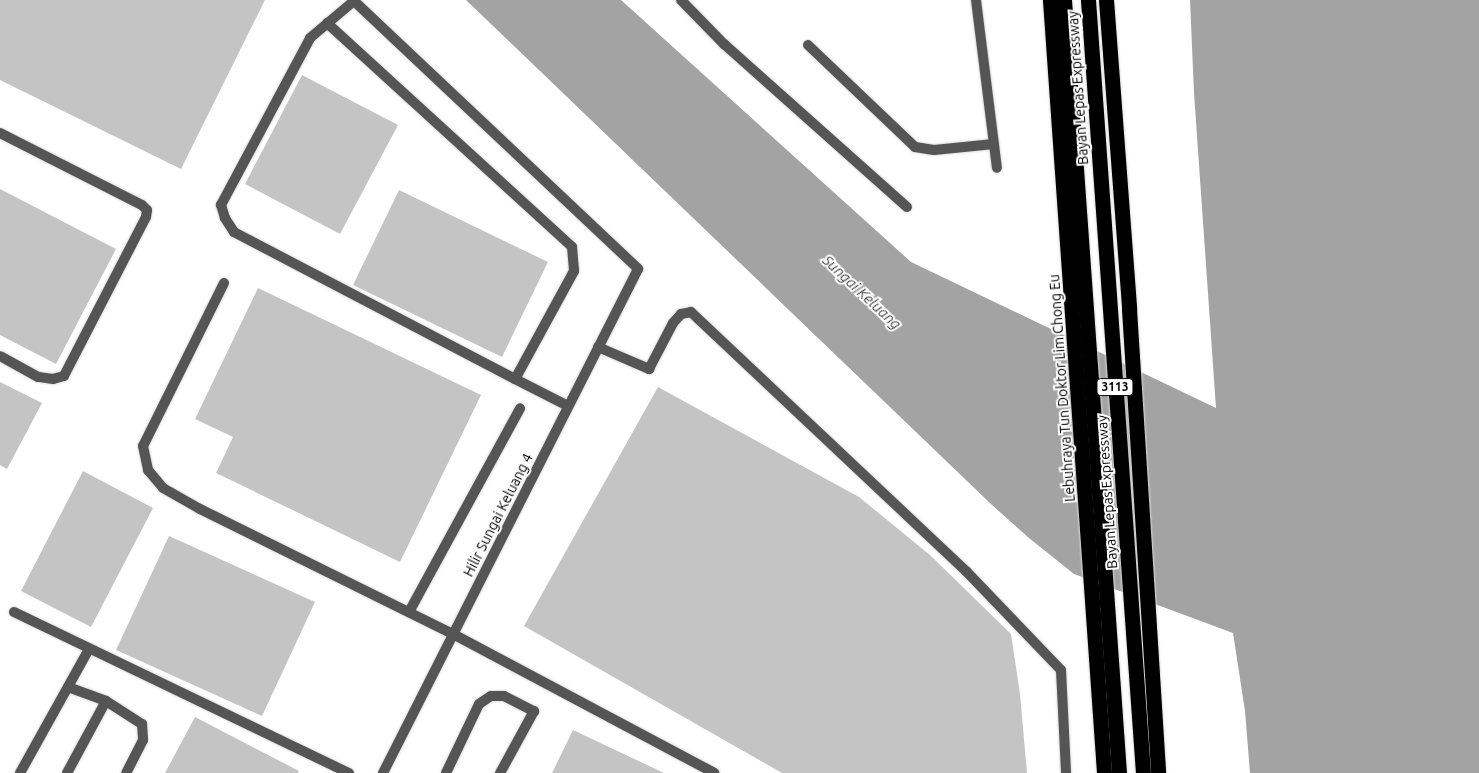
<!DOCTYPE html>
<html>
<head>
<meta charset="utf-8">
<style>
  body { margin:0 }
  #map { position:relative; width:1479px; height:773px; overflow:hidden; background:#fff; font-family:Ubuntu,sans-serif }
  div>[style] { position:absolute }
  .water>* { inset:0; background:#a3a3a3 }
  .building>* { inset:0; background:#c4c4c4 }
  .roads { filter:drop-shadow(0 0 1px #dbdbdb) drop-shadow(0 0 1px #dbdbdb) }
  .lane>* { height:10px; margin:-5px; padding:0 5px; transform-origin:5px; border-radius:5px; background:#555 }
  .street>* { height:10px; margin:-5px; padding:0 5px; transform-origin:5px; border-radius:5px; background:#555 }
  .highway>* { height:15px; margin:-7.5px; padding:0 7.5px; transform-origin:7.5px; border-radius:7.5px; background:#000 }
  span { translate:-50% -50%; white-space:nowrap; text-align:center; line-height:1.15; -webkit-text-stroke:4px #fff; paint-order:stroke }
  .shield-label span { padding:1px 4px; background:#fff; border:1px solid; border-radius:4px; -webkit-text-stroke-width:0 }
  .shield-label { font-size:12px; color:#000; font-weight:700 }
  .street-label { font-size:14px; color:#000 }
  .water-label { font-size:15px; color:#444; font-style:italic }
</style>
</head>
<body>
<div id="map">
  <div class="water">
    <div style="clip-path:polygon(466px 0,621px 0,911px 262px,1216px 408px,1194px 93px,1190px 0,1479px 0,1479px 773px,1250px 773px,1245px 711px,1233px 633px,1074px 574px,1029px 538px,992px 505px)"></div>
  </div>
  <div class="building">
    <div style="clip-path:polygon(0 0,265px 0,181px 169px,0 80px)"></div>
    <div style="clip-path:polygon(302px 75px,398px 125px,340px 234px,245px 184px)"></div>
    <div style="clip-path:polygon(0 189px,116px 249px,56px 364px,0 335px)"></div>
    <div style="clip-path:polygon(399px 190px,548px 262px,502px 357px,353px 285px)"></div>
    <div style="clip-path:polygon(258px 288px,481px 395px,400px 562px,216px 473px,233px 437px,195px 419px)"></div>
    <div style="clip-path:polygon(0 382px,42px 403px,7px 469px,0 465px)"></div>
    <div style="clip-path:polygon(658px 387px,859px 497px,930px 555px,1011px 634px,1020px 694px,1027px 773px,782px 773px,524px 626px)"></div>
    <div style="clip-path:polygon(83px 471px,153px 508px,91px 627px,21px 591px)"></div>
    <div style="clip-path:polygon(169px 536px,315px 602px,262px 716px,116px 650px)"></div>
    <div style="clip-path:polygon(195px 717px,299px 771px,298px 773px,165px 773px)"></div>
    <div style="clip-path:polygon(573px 730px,664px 773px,552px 773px)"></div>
  </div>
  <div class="roads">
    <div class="lane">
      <div style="left:681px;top:0;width:62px;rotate:45.7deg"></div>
      <div style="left:724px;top:44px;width:245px;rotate:41.7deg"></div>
      <div style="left:976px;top:0;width:169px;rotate:82.9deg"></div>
      <div style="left:327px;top:23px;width:332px;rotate:42.4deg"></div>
      <div style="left:572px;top:247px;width:24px;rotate:85deg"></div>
      <div style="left:574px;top:271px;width:123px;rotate:118.6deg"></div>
      <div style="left:515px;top:379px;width:317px;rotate:-152.4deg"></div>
      <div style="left:234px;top:232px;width:17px;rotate:-123deg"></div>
      <div style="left:225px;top:218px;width:14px;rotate:-107deg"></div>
      <div style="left:221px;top:205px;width:189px;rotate:-61.9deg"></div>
      <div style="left:310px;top:38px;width:57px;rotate:-40.1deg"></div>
      <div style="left:808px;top:45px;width:148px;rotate:43.6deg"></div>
      <div style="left:915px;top:147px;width:19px;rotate:9deg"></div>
      <div style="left:934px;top:150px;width:60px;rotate:-5.7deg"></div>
      <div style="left:0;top:133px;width:159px;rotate:26.9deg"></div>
      <div style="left:142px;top:205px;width:7px;rotate:45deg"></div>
      <div style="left:147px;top:210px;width:7px;rotate:98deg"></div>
      <div style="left:146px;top:217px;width:179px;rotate:117.3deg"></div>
      <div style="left:64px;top:376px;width:11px;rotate:165deg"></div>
      <div style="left:53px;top:379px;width:15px;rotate:-172deg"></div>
      <div style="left:38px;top:377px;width:43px;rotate:-151.1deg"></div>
      <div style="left:224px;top:283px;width:182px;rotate:116.4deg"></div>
      <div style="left:143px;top:446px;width:25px;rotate:78deg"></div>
      <div style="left:148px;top:470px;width:23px;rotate:50deg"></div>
      <div style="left:163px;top:488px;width:43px;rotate:29.6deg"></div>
      <div style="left:200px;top:509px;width:282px;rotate:26.3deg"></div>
      <div style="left:453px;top:634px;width:296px;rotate:28deg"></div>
      <div style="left:598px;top:347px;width:56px;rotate:23.3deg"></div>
      <div style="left:649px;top:369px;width:52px;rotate:-62.4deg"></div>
      <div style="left:673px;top:323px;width:12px;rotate:-48deg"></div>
      <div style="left:681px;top:314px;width:10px;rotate:-11deg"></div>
      <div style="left:691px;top:312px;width:378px;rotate:43.3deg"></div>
      <div style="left:966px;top:571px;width:137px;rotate:46.2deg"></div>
      <div style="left:1061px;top:670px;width:103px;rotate:87.2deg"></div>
      <div style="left:515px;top:379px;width:59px;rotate:27deg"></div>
      <div style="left:14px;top:612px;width:372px;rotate:25.7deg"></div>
      <div style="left:409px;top:612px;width:232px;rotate:-61.4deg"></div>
      <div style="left:68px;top:687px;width:40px;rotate:20.2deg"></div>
      <div style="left:106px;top:701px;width:43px;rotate:32.6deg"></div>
      <div style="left:142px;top:724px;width:16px;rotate:86deg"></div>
      <div style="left:143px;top:740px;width:37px;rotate:117deg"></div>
      <div style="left:20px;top:773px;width:142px;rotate:-60.9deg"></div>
      <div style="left:67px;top:773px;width:82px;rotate:-61.6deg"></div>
      <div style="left:446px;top:773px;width:76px;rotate:-64.4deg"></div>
      <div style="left:479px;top:704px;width:14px;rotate:-34deg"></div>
      <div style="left:491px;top:696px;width:13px"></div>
      <div style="left:504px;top:696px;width:34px;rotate:27deg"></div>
      <div style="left:534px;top:711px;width:71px;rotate:118.7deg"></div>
    </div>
    <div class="street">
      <div style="left:353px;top:0;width:392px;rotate:43.3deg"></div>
      <div style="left:638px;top:269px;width:565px;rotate:116.84deg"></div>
    </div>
    <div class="highway">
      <div style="left:1050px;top:0;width:775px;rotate:86deg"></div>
      <div style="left:1064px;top:0;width:775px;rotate:85.93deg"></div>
      <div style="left:1088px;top:0;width:775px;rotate:85.93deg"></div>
      <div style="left:1106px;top:0;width:310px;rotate:85.7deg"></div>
      <div style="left:1129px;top:309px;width:465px;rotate:86.4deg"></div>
    </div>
  </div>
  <div class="shield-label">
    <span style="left:1115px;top:387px">3113</span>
  </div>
  <div class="street-label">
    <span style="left:1078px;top:88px;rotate:-94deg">Bayan Lepas Expressway</span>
    <span style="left:1062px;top:388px;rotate:-94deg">Lebuhraya Tun Doktor Lim Chong Eu</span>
    <span style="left:1107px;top:492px;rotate:-94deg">Bayan Lepas Expressway</span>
    <span style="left:498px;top:515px;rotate:-63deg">Hilir Sungai Keluang 4</span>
  </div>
  <div class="water-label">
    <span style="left:862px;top:292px;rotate:43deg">Sungai Keluang</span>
  </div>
</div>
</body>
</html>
